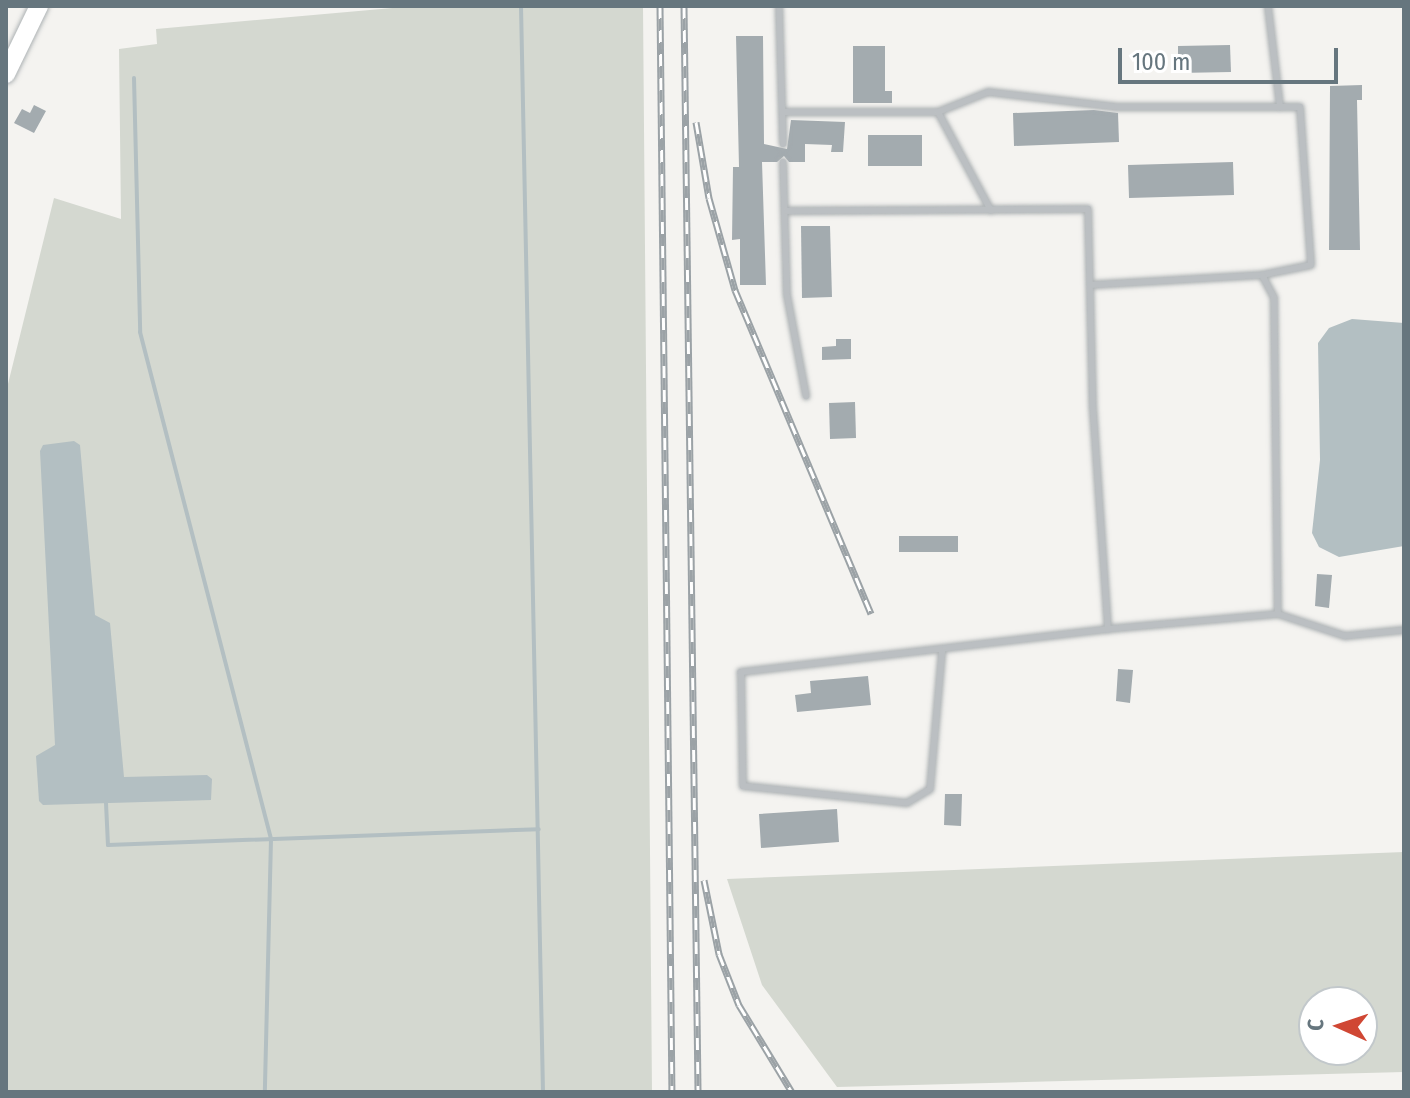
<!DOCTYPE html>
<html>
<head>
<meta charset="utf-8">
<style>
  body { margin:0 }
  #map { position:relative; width:1410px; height:1098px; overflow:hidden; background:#f4f3f0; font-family:"Fira Sans Condensed",sans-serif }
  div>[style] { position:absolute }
  .green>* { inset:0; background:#d4d8d0 }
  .water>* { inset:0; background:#b3bfc2 }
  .stream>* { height:4px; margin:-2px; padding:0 2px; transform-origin:2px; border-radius:2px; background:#b3bfc2 }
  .building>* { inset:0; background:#a3abaf }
  .roads { filter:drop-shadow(0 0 2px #adb2b4) drop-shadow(0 0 2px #adb2b4) }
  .lane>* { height:6px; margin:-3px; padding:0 3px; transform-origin:3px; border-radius:3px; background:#bbbfc2 }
  .primary>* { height:18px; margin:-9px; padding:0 9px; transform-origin:9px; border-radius:9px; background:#fff }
  .rail>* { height:7px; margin-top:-3.5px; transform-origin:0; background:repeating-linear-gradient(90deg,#fff 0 12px,#9ba2a6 0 24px); box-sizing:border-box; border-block:2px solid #9ba2a6 }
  span { translate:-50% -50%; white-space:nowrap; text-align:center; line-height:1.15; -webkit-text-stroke:8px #fff; paint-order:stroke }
  .frame { position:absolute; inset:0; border:8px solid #66767e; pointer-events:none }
  .north { position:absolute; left:1298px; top:986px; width:80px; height:80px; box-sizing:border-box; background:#fff; border:2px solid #c2c8cb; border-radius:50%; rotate:273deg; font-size:22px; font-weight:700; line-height:32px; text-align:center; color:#66767e }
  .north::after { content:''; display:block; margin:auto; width:28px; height:36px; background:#d04734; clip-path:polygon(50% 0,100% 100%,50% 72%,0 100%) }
  .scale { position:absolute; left:1118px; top:48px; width:220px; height:36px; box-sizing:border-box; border:4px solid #66767e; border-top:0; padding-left:10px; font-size:24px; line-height:28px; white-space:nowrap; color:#66767e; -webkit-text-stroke:6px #fff; paint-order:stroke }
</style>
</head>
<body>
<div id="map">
  <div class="green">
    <div style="clip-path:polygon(415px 6px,643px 6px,652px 1092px,6px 1092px,6px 392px,54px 198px,121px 219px,119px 49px,157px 44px,156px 29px)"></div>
    <div style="clip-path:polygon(evenodd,1404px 852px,1404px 1072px,837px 1087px,762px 985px,727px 879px,1404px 852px,1314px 1002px,1362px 1002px,1362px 1050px,1314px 1050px,1314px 1002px)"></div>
  </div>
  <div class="water">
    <div style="clip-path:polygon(1352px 319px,1404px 323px,1404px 546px,1339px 557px,1319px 547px,1312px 533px,1320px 460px,1318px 343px,1329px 328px)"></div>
    <div style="clip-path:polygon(74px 441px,80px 445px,95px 615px,110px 623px,124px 777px,207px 775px,212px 779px,211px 800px,43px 805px,39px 801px,36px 756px,55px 745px,40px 451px,43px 445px)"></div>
  </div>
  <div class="stream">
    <div style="left:521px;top:6px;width:1086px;rotate:88.84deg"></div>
    <div style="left:134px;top:78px;width:254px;rotate:88.6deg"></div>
    <div style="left:140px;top:332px;width:524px;rotate:75.51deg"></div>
    <div style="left:271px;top:839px;width:253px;rotate:91.4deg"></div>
    <div style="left:106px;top:803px;width:42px;rotate:87.3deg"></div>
    <div style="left:108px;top:845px;width:431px;rotate:-2.1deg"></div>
  </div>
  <div class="building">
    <div style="clip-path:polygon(736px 36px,763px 36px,764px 144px,787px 149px,791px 120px,845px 122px,843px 152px,831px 152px,832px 145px,805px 144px,805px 162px,789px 162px,784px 156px,777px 162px,762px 162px,766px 285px,740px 285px,740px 239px,732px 240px,733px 167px,739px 167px)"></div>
    <div style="clip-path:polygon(1230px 45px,1231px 72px,1178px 73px,1178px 46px)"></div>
    <div style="clip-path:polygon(853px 46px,885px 46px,885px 91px,892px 91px,892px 103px,853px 103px)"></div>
    <div style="clip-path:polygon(1362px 85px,1362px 100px,1357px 100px,1360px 250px,1329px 250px,1330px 86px)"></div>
    <div style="clip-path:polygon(34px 105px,46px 111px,34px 133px,14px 123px,22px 109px,30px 113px)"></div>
    <div style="clip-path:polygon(1094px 110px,1118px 113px,1119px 142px,1014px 146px,1013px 113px)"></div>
    <div style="clip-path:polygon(868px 135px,922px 135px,922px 166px,868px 166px)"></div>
    <div style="clip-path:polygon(1233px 162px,1234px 195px,1129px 198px,1128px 165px)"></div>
    <div style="clip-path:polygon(801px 226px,830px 226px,832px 297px,802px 298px)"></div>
    <div style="clip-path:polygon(836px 339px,851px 339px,851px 359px,822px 360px,822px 347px,836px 346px)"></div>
    <div style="clip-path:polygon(855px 402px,856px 438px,830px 439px,829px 403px)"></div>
    <div style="clip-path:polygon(899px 536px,958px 536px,958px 552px,899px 552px)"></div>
    <div style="clip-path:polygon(1317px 574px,1332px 575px,1329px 608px,1315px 606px)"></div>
    <div style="clip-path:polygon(1118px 669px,1133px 670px,1130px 703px,1116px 701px)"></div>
    <div style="clip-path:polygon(868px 676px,871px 705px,797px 712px,795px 695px,811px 693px,810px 681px)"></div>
    <div style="clip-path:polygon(945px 794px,962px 794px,961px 826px,944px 825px)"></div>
    <div style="clip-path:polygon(837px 809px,839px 842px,761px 848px,759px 814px)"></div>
  </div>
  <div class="roads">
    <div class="lane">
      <div style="left:779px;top:6px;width:138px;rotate:88.3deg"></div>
      <div style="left:1268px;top:6px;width:102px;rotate:83.2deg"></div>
      <div style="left:782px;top:112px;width:156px"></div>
      <div style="left:938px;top:112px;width:112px;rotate:61.8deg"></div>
      <div style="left:938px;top:112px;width:54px;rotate:-21.8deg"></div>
      <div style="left:988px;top:92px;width:130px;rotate:6.6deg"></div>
      <div style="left:1117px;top:107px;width:183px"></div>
      <div style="left:1300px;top:107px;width:158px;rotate:86deg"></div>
      <div style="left:1311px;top:265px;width:50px;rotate:168.5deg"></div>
      <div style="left:783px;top:162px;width:133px;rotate:88.3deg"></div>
      <div style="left:787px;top:295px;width:103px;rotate:79.3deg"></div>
      <div style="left:787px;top:211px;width:301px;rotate:-0.4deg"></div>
      <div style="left:1088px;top:209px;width:200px;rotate:88.6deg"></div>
      <div style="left:1093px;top:409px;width:221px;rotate:86.1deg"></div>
      <div style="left:1108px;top:629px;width:370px;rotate:173.3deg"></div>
      <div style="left:741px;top:672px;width:114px;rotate:89deg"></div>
      <div style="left:743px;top:786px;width:165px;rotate:5.9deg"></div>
      <div style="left:907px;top:803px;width:27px;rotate:-31deg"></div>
      <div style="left:930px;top:789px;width:139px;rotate:-85deg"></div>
      <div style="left:1090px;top:285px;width:172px;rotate:-3.3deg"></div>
      <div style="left:1262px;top:275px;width:26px;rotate:62deg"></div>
      <div style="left:1274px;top:298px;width:316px;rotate:89.3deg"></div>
      <div style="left:1278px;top:614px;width:171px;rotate:175deg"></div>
      <div style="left:1278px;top:614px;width:71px;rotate:18.2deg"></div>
      <div style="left:1345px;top:636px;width:59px;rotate:-5.8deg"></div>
    </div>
    <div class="primary">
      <div style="left:6px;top:74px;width:76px;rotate:-64.1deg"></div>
    </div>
  </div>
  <div class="rail">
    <div style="left:660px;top:6px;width:1086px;rotate:89.37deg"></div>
    <div style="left:684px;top:6px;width:1086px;rotate:89.26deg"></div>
    <div style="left:696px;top:122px;width:77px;rotate:80.3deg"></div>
    <div style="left:709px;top:198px;width:96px;rotate:74.2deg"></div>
    <div style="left:735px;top:290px;width:351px;rotate:67.2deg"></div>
    <div style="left:704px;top:880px;width:76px;rotate:78.5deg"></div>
    <div style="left:719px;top:954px;width:55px;rotate:68.6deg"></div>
    <div style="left:739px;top:1005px;width:102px;rotate:58.7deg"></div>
  </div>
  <div class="frame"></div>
  <div class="north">С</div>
  <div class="scale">100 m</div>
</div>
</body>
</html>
